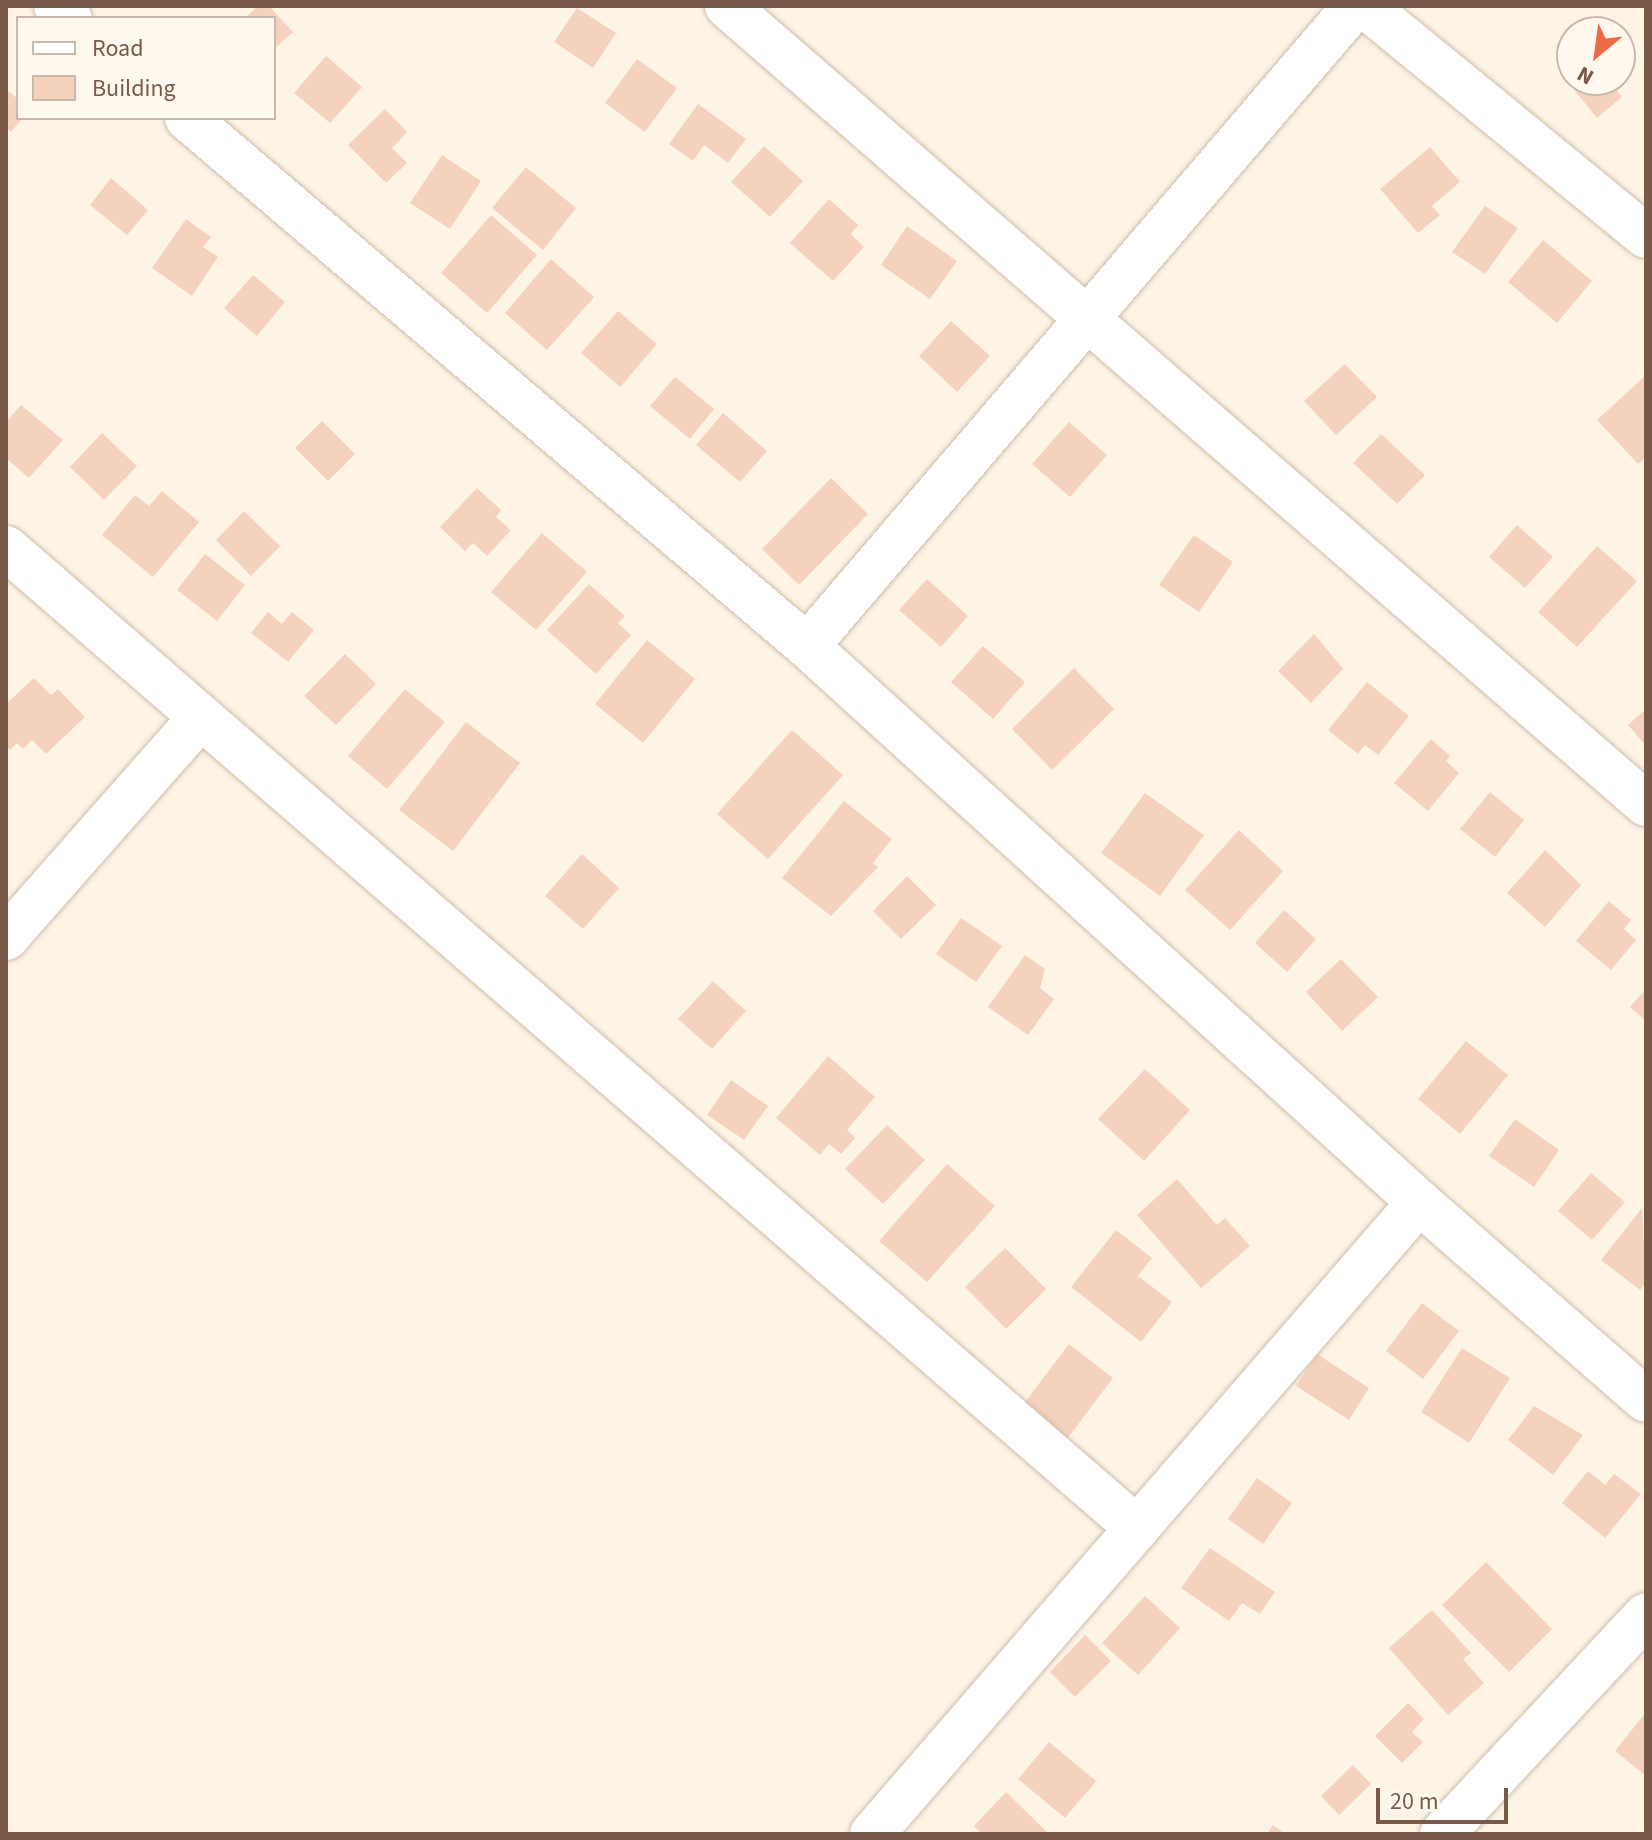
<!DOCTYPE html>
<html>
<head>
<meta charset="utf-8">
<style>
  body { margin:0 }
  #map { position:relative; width:1652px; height:1840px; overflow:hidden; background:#fdf4e6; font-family:"Source Sans 3",sans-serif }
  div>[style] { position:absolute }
  .building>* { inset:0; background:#f4d2bd }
  .roads { filter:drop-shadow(0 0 2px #d0bcab) drop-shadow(0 0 2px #d0bcab) }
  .street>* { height:44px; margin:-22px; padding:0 22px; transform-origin:22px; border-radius:22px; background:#fff }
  span { translate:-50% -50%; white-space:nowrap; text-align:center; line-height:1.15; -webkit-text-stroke:8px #fff8ee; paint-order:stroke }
  .frame { position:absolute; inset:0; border:8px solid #795a49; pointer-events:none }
  .legend { position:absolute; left:16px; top:16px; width:260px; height:104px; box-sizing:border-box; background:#fff8ee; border:2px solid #c9b9ac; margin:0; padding:10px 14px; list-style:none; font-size:24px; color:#795a49 }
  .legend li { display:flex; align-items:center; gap:16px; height:40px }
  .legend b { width:40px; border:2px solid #c9b9ac }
  .north { position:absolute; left:1556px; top:16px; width:80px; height:80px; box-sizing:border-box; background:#fff8ee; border:2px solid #c9b9ac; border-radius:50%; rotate:209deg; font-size:22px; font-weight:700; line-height:32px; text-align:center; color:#795a49 }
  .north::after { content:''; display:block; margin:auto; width:28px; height:36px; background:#ed6a46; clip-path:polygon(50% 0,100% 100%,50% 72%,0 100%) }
  .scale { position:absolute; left:1376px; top:1788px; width:132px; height:36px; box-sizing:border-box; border:4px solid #795a49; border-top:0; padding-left:10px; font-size:24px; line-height:28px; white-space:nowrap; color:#795a49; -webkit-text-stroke:6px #fff8ee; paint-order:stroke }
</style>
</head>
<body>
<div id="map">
  <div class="building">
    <div style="clip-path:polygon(258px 6px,269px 6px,293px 32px,274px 49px,274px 18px,245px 18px)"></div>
    <div style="clip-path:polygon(577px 8px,616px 33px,593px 68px,554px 42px)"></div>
    <div style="clip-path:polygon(326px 56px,362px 87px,330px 123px,294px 93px)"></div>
    <div style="clip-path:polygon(637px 59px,677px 88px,645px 132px,605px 103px)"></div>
    <div style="clip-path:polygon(1572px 67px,1572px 80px,1608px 80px,1622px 97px,1597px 118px,1562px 75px)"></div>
    <div style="clip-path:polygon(6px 89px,18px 99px,18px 118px,23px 118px,11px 132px,6px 127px)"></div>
    <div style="clip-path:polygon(698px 104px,746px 139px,728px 163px,704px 145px,693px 161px,669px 144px)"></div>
    <div style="clip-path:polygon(385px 109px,407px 132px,392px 148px,407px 163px,386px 183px,348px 145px)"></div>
    <div style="clip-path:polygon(764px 146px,803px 181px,770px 217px,731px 182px)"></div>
    <div style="clip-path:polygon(1430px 147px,1460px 182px,1432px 206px,1440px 215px,1418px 233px,1380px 189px)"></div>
    <div style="clip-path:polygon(442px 155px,481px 181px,450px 229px,410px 203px)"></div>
    <div style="clip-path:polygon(526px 167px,576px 208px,543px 250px,492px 208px)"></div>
    <div style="clip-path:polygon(111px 178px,148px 210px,127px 235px,90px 205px)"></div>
    <div style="clip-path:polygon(829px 199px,858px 225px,851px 234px,864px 247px,833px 281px,790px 243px)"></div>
    <div style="clip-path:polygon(1485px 206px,1518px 228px,1485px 274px,1452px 252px)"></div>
    <div style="clip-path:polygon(491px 215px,537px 255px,487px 313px,441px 273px)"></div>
    <div style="clip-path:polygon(186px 219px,211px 237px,203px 247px,218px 257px,192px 296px,152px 268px)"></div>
    <div style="clip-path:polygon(907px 226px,957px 261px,930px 299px,881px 265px)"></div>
    <div style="clip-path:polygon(1543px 240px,1592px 281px,1557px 323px,1508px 282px)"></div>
    <div style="clip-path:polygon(551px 259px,594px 297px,547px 350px,505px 313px)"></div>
    <div style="clip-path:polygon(253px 275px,285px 302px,257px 336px,224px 308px)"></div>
    <div style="clip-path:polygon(618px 311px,657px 344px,620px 387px,581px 353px)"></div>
    <div style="clip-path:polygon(951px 321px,990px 356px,957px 392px,919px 356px)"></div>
    <div style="clip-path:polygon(1345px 364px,1377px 397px,1336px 435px,1304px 401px)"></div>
    <div style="clip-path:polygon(1646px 375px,1646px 456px,1638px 464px,1597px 420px)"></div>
    <div style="clip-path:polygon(675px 377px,714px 409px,690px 439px,650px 406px)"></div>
    <div style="clip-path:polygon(21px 405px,63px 440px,29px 478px,6px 458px,6px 422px)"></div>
    <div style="clip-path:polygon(723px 413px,767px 451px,740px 482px,696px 445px)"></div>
    <div style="clip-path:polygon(322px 421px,355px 454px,328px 481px,295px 448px)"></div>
    <div style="clip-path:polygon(1069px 422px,1107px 455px,1070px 497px,1032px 464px)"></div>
    <div style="clip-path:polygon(102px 433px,137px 466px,104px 500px,70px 467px)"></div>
    <div style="clip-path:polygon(1381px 434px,1425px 475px,1397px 504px,1353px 463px)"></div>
    <div style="clip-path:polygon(831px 478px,868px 514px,799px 585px,762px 549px)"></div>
    <div style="clip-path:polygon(477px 488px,501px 510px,496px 517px,511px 530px,487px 556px,473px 543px,465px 551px,440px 527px)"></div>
    <div style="clip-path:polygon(162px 491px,199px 522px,153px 577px,102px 535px,135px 495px,149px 506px)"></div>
    <div style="clip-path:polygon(244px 511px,280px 546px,251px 576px,216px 540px)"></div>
    <div style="clip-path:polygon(1517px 525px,1553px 557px,1525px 588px,1489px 557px)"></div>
    <div style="clip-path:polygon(542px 533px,587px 572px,536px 630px,491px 592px)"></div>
    <div style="clip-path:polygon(1194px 535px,1233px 562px,1199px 612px,1159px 585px)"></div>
    <div style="clip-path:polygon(1597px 546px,1637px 581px,1577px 647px,1538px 612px)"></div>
    <div style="clip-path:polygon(205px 554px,245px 585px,217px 621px,177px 590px)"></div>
    <div style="clip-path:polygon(927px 579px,968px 616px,941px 647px,899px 610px)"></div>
    <div style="clip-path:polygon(589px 584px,625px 616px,618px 623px,631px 635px,596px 674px,547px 630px)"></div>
    <div style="clip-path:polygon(268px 612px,282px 624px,292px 612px,314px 630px,288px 662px,251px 633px)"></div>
    <div style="clip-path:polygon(1314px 634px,1343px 669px,1311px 703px,1278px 671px)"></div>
    <div style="clip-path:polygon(647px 640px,695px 679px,643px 743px,595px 704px)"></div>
    <div style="clip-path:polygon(983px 646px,1025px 682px,993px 719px,951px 682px)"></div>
    <div style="clip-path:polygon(345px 654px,376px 684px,336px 725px,304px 696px)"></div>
    <div style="clip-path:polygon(1074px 668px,1114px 709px,1052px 770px,1012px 729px)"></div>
    <div style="clip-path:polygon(34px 678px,51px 695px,58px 689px,85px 717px,46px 754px,32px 740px,23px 749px,17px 743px,10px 750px,6px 746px,6px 704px)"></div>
    <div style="clip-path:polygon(1367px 682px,1409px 716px,1378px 755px,1365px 745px,1358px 754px,1328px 730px)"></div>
    <div style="clip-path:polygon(405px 689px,445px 722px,387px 789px,348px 756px)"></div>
    <div style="clip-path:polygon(1646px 709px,1646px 746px,1628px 725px)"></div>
    <div style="clip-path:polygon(466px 722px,520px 763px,453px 851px,399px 810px)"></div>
    <div style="clip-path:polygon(792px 730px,843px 775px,768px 859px,717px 814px)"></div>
    <div style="clip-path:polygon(1431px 739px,1450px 756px,1446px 761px,1459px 773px,1428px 811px,1394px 783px)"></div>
    <div style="clip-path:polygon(1490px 792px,1524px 820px,1495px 857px,1460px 829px)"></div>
    <div style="clip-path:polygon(1145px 793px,1204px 835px,1160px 896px,1101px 853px)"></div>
    <div style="clip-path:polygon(844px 801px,892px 839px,873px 863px,878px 867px,831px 916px,782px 878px)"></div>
    <div style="clip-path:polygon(1239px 830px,1283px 871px,1230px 930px,1185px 890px)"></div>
    <div style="clip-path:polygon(1545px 850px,1581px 885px,1545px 927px,1507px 893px)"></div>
    <div style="clip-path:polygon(582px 854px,619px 888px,583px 929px,545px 896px)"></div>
    <div style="clip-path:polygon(907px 876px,936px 905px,901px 939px,873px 911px)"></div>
    <div style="clip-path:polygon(1609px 901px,1631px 920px,1624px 929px,1636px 940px,1611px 970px,1576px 941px)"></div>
    <div style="clip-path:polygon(1284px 910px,1316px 939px,1287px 972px,1255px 943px)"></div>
    <div style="clip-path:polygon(961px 918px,1002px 946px,976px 982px,936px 954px)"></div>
    <div style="clip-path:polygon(1025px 955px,1045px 969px,1040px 988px,1054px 999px,1028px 1035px,988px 1007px)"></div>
    <div style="clip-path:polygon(1341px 959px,1378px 997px,1342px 1031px,1306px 992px)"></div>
    <div style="clip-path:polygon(713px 981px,746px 1011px,712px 1049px,678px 1019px)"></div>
    <div style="clip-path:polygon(1646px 989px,1646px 1021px,1630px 1007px)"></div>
    <div style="clip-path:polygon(1466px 1041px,1508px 1075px,1460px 1134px,1418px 1099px)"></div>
    <div style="clip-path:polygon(828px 1056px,875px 1097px,847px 1130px,855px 1138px,841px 1154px,829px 1144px,820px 1155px,776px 1118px)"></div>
    <div style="clip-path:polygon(1145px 1069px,1190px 1110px,1144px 1161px,1098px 1119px)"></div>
    <div style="clip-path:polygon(731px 1080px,768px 1106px,744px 1140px,707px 1115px)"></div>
    <div style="clip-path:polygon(1515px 1119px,1559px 1150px,1534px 1187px,1489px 1156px)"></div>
    <div style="clip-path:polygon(887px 1125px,925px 1160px,883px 1204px,845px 1169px)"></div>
    <div style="clip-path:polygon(947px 1164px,995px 1206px,927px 1282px,879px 1241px)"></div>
    <div style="clip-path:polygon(1591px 1173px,1625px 1202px,1592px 1240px,1558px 1211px)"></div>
    <div style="clip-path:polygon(1177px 1179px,1217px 1225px,1225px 1218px,1250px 1246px,1201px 1288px,1137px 1215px)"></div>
    <div style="clip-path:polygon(1642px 1208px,1646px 1282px,1640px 1290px,1601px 1260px)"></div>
    <div style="clip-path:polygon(1116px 1230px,1152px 1258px,1138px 1276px,1172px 1302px,1141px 1342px,1071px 1287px)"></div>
    <div style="clip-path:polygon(1005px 1248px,1046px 1289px,1006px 1329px,965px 1287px)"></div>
    <div style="clip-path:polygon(1422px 1303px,1459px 1331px,1423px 1379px,1386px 1351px)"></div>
    <div style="clip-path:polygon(1069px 1344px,1113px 1378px,1064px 1443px,1019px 1410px)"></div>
    <div style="clip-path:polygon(1462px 1348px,1510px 1378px,1469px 1443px,1421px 1412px)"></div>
    <div style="clip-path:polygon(1317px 1354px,1369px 1388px,1349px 1420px,1296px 1386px)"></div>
    <div style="clip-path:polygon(1534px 1406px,1583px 1435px,1553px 1475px,1508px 1440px)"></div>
    <div style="clip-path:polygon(1588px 1471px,1605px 1485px,1614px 1474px,1641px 1494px,1605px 1538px,1562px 1503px)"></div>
    <div style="clip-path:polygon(1257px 1478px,1292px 1503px,1263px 1544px,1228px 1519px)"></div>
    <div style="clip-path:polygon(1210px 1548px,1275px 1592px,1260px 1614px,1242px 1603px,1229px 1621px,1181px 1588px)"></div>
    <div style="clip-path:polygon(1486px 1562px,1552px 1629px,1509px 1672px,1442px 1605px)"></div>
    <div style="clip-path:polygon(1145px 1596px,1180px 1628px,1138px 1675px,1102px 1643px)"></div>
    <div style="clip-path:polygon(1432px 1610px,1471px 1653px,1463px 1659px,1484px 1683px,1448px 1715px,1389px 1648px)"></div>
    <div style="clip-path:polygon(1085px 1635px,1111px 1661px,1075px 1697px,1050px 1672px)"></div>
    <div style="clip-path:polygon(1408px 1703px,1424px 1719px,1412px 1732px,1423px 1742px,1402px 1763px,1375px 1736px)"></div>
    <div style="clip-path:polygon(1646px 1712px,1646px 1776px,1615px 1751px)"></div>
    <div style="clip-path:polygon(1049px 1742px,1096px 1781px,1065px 1818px,1018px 1779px)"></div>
    <div style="clip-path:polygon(1353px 1765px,1371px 1784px,1339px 1815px,1321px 1796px)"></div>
    <div style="clip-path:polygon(1006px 1792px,1049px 1834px,982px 1834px,974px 1826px)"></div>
    <div style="clip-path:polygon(1273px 1825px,1285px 1834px,1267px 1834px)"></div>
  </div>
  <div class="roads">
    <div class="street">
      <div style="left:56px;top:6px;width:18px;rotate:41deg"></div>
      <div style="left:727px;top:6px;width:1217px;rotate:40.97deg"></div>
      <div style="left:1365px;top:6px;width:363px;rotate:39.3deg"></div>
      <div style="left:187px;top:118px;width:814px;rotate:40.42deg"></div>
      <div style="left:807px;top:646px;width:827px;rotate:42.26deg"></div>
      <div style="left:1419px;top:1202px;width:301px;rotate:41.1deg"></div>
      <div style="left:6px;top:548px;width:1497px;rotate:40.91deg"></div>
      <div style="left:1137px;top:1528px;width:431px;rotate:-49.1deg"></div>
      <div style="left:807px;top:646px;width:843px;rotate:-49.43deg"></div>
      <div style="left:6px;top:938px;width:290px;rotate:-48.6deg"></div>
      <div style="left:872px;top:1834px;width:405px;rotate:-49.1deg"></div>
      <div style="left:1442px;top:1834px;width:299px;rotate:-47deg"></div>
    </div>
  </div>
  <div class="frame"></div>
  <ul class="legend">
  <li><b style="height:10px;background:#fff"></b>Road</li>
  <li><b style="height:22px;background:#f4d2bd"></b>Building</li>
  </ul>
  <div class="north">N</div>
  <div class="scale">20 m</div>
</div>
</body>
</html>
